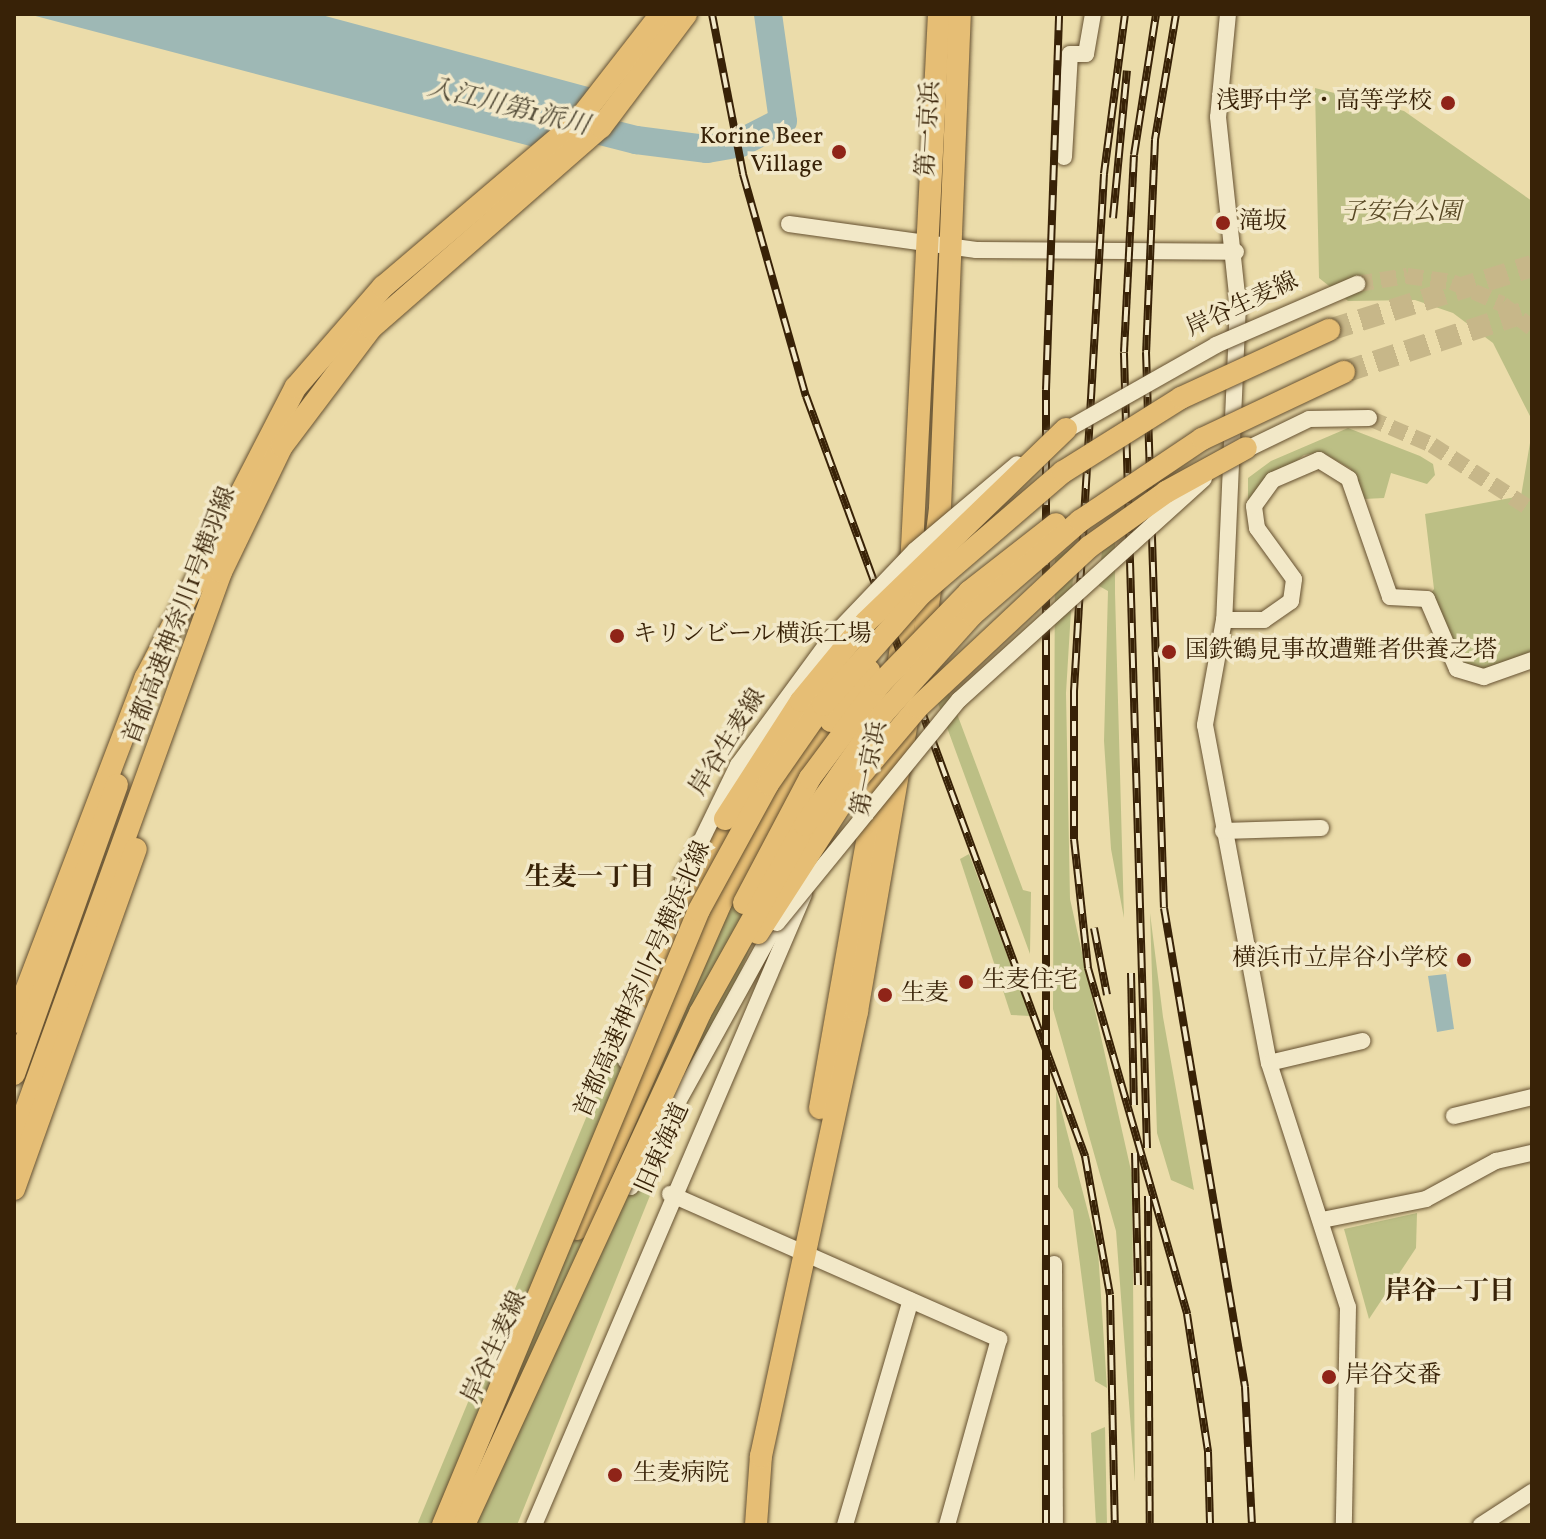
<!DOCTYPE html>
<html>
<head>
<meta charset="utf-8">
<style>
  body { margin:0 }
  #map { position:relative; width:1546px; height:1539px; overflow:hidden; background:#ebdcaa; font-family:Vollkorn,"Noto Serif JP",serif }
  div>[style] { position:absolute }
  .green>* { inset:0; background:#bcbf85 }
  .water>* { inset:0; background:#9eb8b5 }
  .river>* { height:28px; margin:-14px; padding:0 14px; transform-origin:14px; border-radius:14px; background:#9eb8b5 }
  .minor-tunnel>* { height:16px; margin-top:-8px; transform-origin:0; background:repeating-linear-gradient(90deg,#c7b789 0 16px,transparent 0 24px) }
  .highway-tunnel>* { height:22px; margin-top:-11px; transform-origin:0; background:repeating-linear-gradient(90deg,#c7b789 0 22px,transparent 0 33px) }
  .roads { filter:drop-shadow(0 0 2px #655030) drop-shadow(0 0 2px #655030) }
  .minor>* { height:16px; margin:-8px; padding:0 8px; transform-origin:8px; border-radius:8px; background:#f2e8c8 }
  .highway>* { height:22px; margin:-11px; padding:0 11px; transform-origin:11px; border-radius:11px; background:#e6be75 }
  .rail>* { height:8px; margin-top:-4px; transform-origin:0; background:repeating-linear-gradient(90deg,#f2e8c8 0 15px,#382207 0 30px); box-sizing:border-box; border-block:2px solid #382207 }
  .bridges { filter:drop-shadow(0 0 2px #655030) drop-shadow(0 0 2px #655030) }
  .minor-bridge>* { height:16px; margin:-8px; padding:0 8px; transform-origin:8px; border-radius:8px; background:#f2e8c8 }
  .highway-bridge>* { height:22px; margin:-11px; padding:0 11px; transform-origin:11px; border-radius:11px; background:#e6be75 }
  .dots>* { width:22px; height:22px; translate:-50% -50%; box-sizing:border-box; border:4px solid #f2e8c8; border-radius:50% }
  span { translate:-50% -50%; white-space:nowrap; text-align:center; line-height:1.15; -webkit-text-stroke:7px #f2e8c8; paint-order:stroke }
  .poi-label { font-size:24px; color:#382207 }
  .right { translate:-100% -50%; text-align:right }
  .left { translate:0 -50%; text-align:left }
  .street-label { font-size:24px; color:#382207 }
  .park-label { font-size:24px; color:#594926; font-style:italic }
  .water-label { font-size:26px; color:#574f3b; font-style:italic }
  .neighbourhood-label { font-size:26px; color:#382207; font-weight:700 }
  .frame { position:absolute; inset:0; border:16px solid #382207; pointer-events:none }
</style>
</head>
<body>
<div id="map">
  <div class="green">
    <div style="clip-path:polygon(1315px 88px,1404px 111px,1532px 201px,1532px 420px,1493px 343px,1453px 313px,1415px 300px,1348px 301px,1319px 278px)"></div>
    <div style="clip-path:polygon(1348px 428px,1420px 456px,1433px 464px,1435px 475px,1427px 484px,1391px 473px,1384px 498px,1364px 499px,1351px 469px,1322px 452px,1304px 455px,1248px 500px,1248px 478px,1271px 461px)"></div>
    <div style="clip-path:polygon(1532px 431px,1532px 660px,1468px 676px,1427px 599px,1434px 589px,1425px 514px,1521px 496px)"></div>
    <div style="clip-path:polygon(1115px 516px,1115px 593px,1124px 918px,1111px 849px,1104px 741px,1108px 591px,1099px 586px,1104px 524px)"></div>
    <div style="clip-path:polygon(1075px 544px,1066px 693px,1070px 899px,1132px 1175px,1135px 1482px,1116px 1231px,1053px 1009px,1055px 559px)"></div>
    <div style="clip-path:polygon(941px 671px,1023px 890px,1031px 892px,1030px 954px,930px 681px)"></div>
    <div style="clip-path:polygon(740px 747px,821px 772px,517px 1525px,417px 1525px)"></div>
    <div style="clip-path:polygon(969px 854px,1030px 1016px,1011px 1015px,960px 859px)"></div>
    <div style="clip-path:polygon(1150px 913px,1163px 1017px,1194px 1190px,1171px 1180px,1157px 1133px)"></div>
    <div style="clip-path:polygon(1056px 1090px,1098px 1250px,1107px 1388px,1095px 1381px,1073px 1210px,1058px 1187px)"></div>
    <div style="clip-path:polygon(1417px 1213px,1416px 1248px,1369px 1319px,1344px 1229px)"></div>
    <div style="clip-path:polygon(1105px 1427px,1107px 1525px,1096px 1525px,1091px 1433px)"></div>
  </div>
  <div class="water">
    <div style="clip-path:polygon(28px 14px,318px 14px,592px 88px,534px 147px)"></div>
    <div style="clip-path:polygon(1446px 974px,1454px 1029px,1437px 1032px,1428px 976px)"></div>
  </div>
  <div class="river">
    <div style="left:522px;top:111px;width:118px;rotate:14.3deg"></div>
    <div style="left:636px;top:140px;width:72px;rotate:7.2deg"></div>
    <div style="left:707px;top:149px;width:34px;rotate:-10deg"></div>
    <div style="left:740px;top:143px;width:48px;rotate:-27.1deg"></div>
    <div style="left:783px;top:121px;width:108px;rotate:-98deg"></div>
  </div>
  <div class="minor-tunnel">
    <div style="left:1357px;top:284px;width:51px;rotate:-9.1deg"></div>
    <div style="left:1407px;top:276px;width:45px;rotate:7.6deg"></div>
    <div style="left:1452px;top:282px;width:55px;rotate:23.7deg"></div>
    <div style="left:1502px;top:304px;width:38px;rotate:39deg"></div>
    <div style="left:1369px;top:418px;width:69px;rotate:23.2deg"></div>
    <div style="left:1432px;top:445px;width:119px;rotate:33deg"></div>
  </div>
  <div class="highway-tunnel">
    <div style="left:1329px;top:330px;width:213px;rotate:-17.5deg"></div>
    <div style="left:1344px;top:372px;width:198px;rotate:-18.3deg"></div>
  </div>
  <div class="roads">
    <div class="minor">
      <div style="left:1228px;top:14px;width:103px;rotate:95.5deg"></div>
      <div style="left:1218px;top:117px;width:188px;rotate:83.9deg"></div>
      <div style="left:1238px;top:304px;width:316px;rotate:92.5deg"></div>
      <div style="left:1224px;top:620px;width:107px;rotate:100.3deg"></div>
      <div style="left:1205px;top:725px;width:344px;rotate:79.3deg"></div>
      <div style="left:1269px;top:1063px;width:256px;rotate:72.1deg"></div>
      <div style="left:1348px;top:1307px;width:218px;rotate:91.1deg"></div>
      <div style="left:1064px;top:157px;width:103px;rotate:-86.7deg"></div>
      <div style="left:1070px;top:54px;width:16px"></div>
      <div style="left:1086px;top:54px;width:41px;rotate:-80.1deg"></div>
      <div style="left:789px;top:224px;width:189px;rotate:7.9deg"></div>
      <div style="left:976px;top:250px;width:260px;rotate:0.4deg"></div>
      <div style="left:1224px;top:620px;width:40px"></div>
      <div style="left:1264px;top:620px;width:33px;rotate:-35deg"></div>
      <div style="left:1291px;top:601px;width:22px;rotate:-82deg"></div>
      <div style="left:1294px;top:579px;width:63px;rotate:-126deg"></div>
      <div style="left:1257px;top:528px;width:22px;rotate:-98deg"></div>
      <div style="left:1254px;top:506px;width:32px;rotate:-54deg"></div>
      <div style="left:1273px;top:480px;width:50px;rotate:-23.5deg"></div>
      <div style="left:1319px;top:460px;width:36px;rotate:32deg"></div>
      <div style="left:1349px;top:479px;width:125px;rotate:70.8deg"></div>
      <div style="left:1390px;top:597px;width:37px;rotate:3deg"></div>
      <div style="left:1427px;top:599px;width:76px;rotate:66.8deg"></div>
      <div style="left:1457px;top:669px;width:28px;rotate:17deg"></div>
      <div style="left:1484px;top:677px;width:51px;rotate:-19.5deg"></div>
      <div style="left:1223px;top:831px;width:98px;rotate:-1.8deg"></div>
      <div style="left:657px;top:962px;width:92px;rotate:-72.3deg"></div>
      <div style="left:626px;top:1061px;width:77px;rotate:-72.5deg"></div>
      <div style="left:1269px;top:1063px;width:96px;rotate:-13.3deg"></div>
      <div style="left:1454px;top:1116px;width:80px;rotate:-13.7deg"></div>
      <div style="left:631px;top:1187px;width:302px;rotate:-61.1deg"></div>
      <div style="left:670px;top:1194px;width:360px;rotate:23.8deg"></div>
      <div style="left:999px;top:1339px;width:193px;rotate:105.6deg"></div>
      <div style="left:1322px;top:1220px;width:106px;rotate:-11.4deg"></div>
      <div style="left:1426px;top:1199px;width:80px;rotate:-28.5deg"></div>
      <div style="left:1496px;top:1161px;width:37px;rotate:-13deg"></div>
      <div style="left:1054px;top:1264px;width:261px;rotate:89.8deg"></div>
      <div style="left:534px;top:1525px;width:686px;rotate:-66.83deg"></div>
      <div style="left:845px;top:1525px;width:234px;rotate:-73.7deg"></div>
      <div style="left:1481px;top:1525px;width:61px;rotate:-32.9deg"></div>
    </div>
    <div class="highway">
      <div style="left:911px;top:568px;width:555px;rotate:-87.11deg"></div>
      <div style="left:923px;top:647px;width:140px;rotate:-83deg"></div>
      <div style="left:940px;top:508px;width:494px;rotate:-87.7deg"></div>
      <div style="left:897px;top:675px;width:74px;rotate:-82.2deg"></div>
      <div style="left:652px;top:1000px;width:195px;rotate:-68deg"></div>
      <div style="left:14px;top:1022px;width:369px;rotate:-69.1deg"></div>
      <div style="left:146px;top:677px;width:326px;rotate:-62.7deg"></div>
      <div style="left:296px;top:387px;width:133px;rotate:-49deg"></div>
      <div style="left:383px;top:287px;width:255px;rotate:-40.4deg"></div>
      <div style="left:577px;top:122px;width:137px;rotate:-52.1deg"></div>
      <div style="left:14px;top:1074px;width:307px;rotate:-70.4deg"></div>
      <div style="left:820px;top:1108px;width:374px;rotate:-80deg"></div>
      <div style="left:14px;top:1143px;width:607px;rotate:-70.07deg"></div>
      <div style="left:221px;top:572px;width:140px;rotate:-64.2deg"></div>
      <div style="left:282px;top:446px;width:148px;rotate:-53deg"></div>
      <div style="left:371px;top:328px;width:305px;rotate:-41.2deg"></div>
      <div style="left:601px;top:127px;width:141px;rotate:-53deg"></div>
      <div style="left:14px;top:1189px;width:361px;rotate:-70.3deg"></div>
      <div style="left:577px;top:1229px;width:357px;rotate:-66.2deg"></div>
      <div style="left:721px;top:902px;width:212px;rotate:-58.7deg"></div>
      <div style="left:756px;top:1525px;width:69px;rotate:-85.9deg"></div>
      <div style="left:761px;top:1456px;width:455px;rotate:-77.8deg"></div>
      <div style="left:857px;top:1011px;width:299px;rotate:-80.2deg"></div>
    </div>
  </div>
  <div class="rail">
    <div style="left:712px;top:14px;width:163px;rotate:79deg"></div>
    <div style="left:743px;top:174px;width:231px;rotate:74.2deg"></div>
    <div style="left:806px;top:396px;width:810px;rotate:69.84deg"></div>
    <div style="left:1085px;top:1156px;width:141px;rotate:79.8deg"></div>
    <div style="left:1110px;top:1295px;width:230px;rotate:88.8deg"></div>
    <div style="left:1125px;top:14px;width:161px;rotate:97.5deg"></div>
    <div style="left:1104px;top:174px;width:518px;rotate:93.32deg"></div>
    <div style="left:1074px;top:691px;width:148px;rotate:90deg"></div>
    <div style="left:1074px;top:839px;width:130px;rotate:83.8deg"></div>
    <div style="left:1088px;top:968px;width:360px;rotate:74deg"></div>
    <div style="left:1187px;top:1314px;width:140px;rotate:81.3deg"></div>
    <div style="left:1208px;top:1452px;width:73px;rotate:88.4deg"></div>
    <div style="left:1176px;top:14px;width:128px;rotate:99.5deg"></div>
    <div style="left:1155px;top:140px;width:212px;rotate:92.4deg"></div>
    <div style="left:1146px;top:352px;width:556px;rotate:88.15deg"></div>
    <div style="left:1164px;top:908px;width:486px;rotate:80.4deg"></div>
    <div style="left:1245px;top:1387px;width:138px;rotate:87.1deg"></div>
    <div style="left:1113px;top:218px;width:148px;rotate:-84.6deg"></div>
    <div style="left:1094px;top:928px;width:68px;rotate:79deg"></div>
    <div style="left:1131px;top:973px;width:132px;rotate:88.7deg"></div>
    <div style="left:1147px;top:1148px;width:796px;rotate:-91.66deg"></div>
    <div style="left:1124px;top:352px;width:197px;rotate:-87.1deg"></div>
    <div style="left:1134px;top:155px;width:143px;rotate:-81.1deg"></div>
    <div style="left:1135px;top:1153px;width:132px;rotate:88.7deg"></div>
    <div style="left:1148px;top:1196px;width:329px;rotate:89.7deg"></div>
    <div style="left:1046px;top:1525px;width:1135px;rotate:-90deg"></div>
    <div style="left:1046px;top:390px;width:376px;rotate:-88deg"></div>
  </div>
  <div class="bridges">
    <div class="minor-bridge">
      <div style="left:1059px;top:434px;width:180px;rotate:-29.5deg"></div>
      <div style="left:1216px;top:345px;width:154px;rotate:-23.4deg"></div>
      <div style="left:1239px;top:453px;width:78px;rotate:-25.9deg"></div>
      <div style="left:1309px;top:419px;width:60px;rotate:-1deg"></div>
      <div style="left:685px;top:874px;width:121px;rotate:-64.1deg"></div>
      <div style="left:738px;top:765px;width:159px;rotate:-53.7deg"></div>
      <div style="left:832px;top:637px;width:120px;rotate:-46.3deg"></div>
      <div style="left:915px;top:550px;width:133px;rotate:-40.1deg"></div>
      <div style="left:777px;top:923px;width:288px;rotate:-50.8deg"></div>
      <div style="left:959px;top:700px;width:330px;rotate:-42.1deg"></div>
    </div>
    <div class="highway-bridge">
      <div style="left:831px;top:721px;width:63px;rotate:-52.8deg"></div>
      <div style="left:725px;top:819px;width:140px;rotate:-57.2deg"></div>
      <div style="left:801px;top:701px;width:102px;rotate:-50.6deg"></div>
      <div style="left:866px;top:622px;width:278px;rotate:-44deg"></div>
      <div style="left:744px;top:903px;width:141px;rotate:-62.2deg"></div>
      <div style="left:810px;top:778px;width:117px;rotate:-53.3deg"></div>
      <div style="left:880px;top:684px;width:128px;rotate:-45.9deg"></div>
      <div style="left:969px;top:592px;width:110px;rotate:-38deg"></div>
      <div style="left:758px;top:933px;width:184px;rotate:-57.2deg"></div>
      <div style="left:858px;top:778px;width:93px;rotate:-49.8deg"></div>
      <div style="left:918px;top:707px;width:234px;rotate:-43.1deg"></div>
      <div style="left:1089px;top:547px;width:95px;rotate:-35.5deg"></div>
      <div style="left:1166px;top:492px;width:91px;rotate:-28.8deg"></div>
      <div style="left:443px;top:1525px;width:666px;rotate:-67.4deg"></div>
      <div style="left:699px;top:910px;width:144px;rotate:-61.3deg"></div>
      <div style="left:768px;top:784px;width:96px;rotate:-55.2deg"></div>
      <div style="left:823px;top:705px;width:148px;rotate:-48.6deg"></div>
      <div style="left:921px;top:594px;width:187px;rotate:-40.7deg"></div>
      <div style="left:1063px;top:472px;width:139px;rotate:-32.1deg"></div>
      <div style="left:1181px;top:398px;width:163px;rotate:-24.7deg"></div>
      <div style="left:464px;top:1525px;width:564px;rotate:-65.25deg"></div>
      <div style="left:700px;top:1013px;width:215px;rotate:-60.8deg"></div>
      <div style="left:805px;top:825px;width:134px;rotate:-55deg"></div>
      <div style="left:882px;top:715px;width:136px;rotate:-48deg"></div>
      <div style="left:973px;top:614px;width:142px;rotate:-41deg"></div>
      <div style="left:1080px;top:521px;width:147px;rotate:-33.9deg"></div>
      <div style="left:1202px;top:439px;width:157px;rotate:-25.3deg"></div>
    </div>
  </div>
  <div class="dots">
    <div style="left:1448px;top:103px;background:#8f2418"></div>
    <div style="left:839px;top:152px;background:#8f2418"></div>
    <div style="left:1223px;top:223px;background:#8f2418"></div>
    <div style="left:617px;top:636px;background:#8f2418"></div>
    <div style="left:1169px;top:652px;background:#8f2418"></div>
    <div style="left:1464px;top:960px;background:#8f2418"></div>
    <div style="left:966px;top:982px;background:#8f2418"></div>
    <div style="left:885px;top:995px;background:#8f2418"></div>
    <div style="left:1329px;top:1377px;background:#8f2418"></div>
    <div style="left:615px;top:1475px;background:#8f2418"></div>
  </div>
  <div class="poi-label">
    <span class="right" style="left:1432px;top:103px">浅野中学・高等学校</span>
    <span class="right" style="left:823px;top:152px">Korine Beer<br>Village</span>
    <span class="left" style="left:1239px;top:223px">滝坂</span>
    <span class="left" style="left:633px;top:636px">キリンビール横浜工場</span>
    <span class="left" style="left:1185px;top:652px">国鉄鶴見事故遭難者供養之塔</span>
    <span class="right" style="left:1448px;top:960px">横浜市立岸谷小学校</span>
    <span class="left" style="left:982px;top:982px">生麦住宅</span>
    <span class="left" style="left:901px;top:995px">生麦</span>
    <span class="left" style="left:1345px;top:1377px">岸谷交番</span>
    <span class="left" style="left:633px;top:1475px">生麦病院</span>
  </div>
  <div class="street-label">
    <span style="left:930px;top:129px;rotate:-87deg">第一京浜</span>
    <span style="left:1243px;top:306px;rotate:-25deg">岸谷生麦線</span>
    <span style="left:181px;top:616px;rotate:-69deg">首都高速神奈川1号横羽線</span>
    <span style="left:729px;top:743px;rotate:-58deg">岸谷生麦線</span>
    <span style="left:871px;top:769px;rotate:-79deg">第一京浜</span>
    <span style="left:644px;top:980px;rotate:-66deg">首都高速神奈川7号横浜北線</span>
    <span style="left:664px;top:1149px;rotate:-66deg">旧東海道</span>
    <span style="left:496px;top:1348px;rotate:-65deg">岸谷生麦線</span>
  </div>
  <div class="park-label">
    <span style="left:1401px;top:214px">子安台公園</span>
  </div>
  <div class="water-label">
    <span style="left:508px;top:108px;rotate:14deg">入江川第1派川</span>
  </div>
  <div class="neighbourhood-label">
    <span style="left:590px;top:879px">生麦一丁目</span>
    <span style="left:1450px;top:1293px">岸谷一丁目</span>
  </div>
  <div class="frame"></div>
</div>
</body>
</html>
